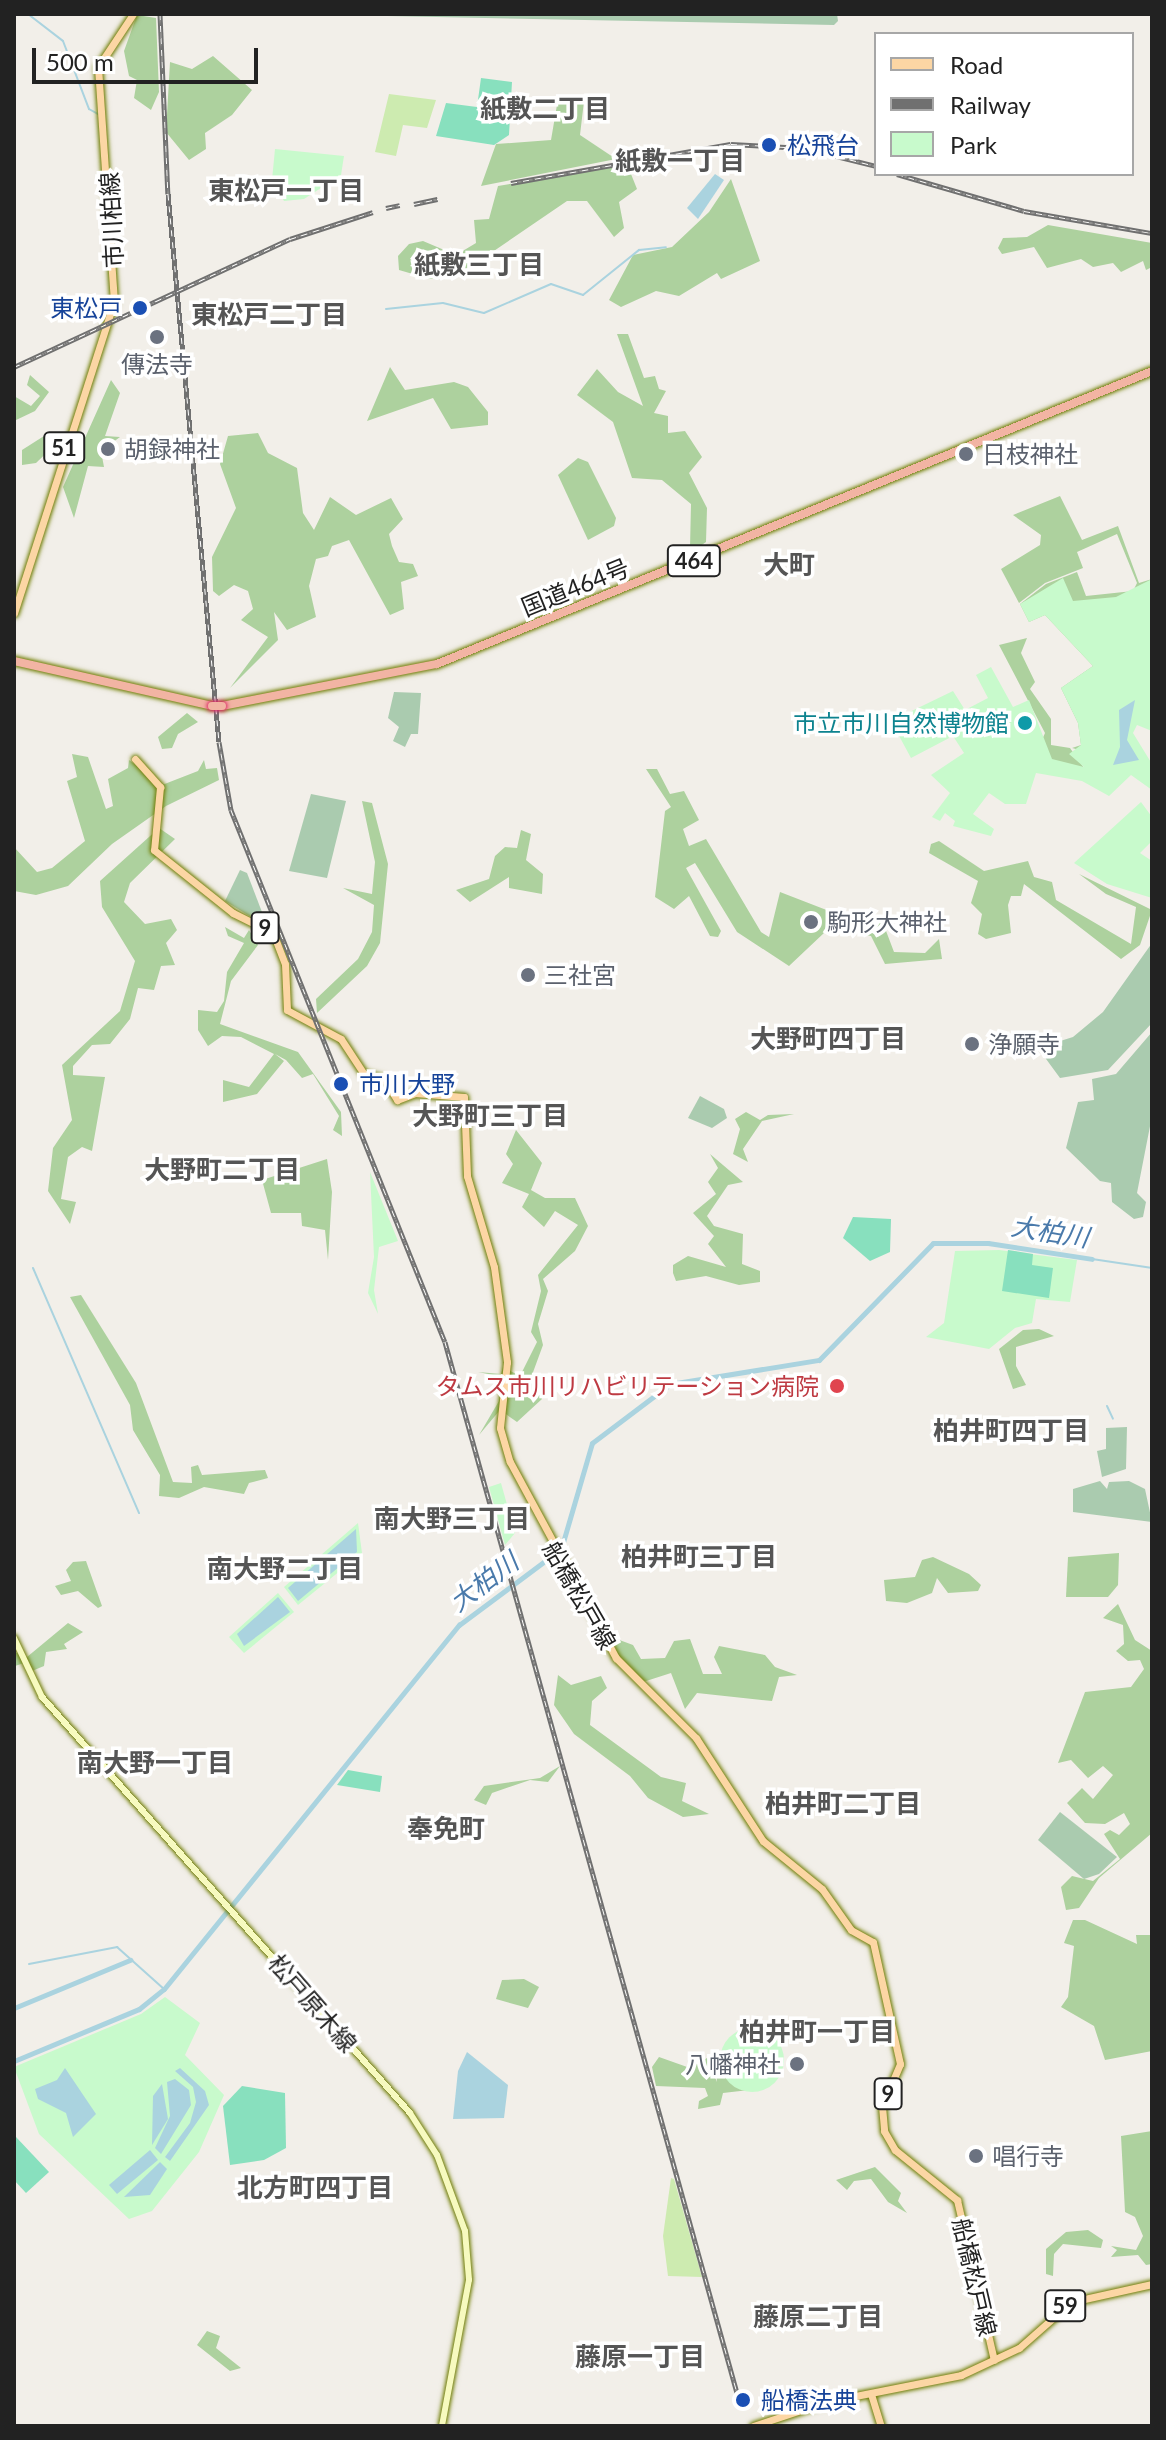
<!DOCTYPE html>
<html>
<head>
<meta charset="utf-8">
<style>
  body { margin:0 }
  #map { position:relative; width:1166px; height:2440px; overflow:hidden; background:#f2efe9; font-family:Lato,"Noto Sans JP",sans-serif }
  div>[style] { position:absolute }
  .grass>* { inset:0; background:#cdebb0 }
  .forest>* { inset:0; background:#add19e }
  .cemetery>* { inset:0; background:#aacbaf }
  .park>* { inset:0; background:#c8facc }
  .round { border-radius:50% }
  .pitch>* { inset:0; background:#88e0be }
  .water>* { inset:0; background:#aad3df }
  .stream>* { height:2px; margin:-1px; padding:0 1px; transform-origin:1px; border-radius:1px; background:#aad3df }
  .river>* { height:5px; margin:-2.5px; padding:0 2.5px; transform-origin:2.5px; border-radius:2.5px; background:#aad3df }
  .roads { filter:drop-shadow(0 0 2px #707d05) drop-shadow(0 0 2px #707d05) }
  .secondary>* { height:6px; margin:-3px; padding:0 3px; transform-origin:3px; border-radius:3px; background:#f7fabf }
  .primary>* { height:7px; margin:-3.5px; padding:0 3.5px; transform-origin:3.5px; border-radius:3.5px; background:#fcd6a4 }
  .trunk>* { height:8px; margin:-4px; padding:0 4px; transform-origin:4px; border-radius:4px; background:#f2b4a3 }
  .rail>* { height:5px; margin-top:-2.5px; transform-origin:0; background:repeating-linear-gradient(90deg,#fff 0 6px,#707070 0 12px); box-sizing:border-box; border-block:2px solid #707070 }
  .bridges { filter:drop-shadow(0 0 2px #dc2a67) drop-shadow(0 0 2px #dc2a67) }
  .trunk-bridge>* { height:8px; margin:-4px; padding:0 4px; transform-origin:4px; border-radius:4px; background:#f2b4a3 }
  .dots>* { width:22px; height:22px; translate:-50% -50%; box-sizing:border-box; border:4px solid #fff; border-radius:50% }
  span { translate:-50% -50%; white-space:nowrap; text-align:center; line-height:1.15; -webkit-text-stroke:7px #fff; paint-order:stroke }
  .shield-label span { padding:2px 6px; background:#fff; border:2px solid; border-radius:6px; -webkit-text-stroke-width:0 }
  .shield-label { font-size:22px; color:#222; font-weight:700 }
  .transit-label { font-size:24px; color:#164399 }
  .left { translate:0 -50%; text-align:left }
  .right { translate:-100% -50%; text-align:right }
  .street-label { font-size:24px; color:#222 }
  .worship-label { font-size:24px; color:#5b616d }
  .culture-label { font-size:24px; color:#0d838f }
  .health-label { font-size:24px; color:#be3a42 }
  .neighbourhood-label { font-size:26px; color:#555; font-weight:700 }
  .water-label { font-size:26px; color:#4a7aab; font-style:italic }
  .frame { position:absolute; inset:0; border:16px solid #222; pointer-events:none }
  .legend { position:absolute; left:874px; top:32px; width:260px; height:144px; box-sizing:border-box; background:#fff; border:2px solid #a7a7a7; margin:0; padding:10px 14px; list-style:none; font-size:24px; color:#222 }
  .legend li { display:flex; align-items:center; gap:16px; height:40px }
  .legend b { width:40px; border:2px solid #a7a7a7 }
  .scale { position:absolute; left:32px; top:48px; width:226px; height:36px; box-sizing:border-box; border:4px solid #222; border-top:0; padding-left:10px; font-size:24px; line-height:28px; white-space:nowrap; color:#222; -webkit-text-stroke:6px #fff; paint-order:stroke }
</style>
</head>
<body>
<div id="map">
  <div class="grass">
    <div style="clip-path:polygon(389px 94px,436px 100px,427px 128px,403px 125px,396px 156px,375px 152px)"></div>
    <div style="clip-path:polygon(671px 2178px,674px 2179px,702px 2277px,668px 2276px,663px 2236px)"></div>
  </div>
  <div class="forest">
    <div style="clip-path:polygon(137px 15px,156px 18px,159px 92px,151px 110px,134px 98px,137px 80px,129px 76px,124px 51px)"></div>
    <div style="clip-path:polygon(213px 56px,252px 90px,232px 115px,205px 133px,206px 149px,189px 160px,166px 132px,170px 62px,192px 69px)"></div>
    <div style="clip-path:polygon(558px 99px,584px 101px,580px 135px,616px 159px,481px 186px,496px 144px,551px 140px)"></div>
    <div style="clip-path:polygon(652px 160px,631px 174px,637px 189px,619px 202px,624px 228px,614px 237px,587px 201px,567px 201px,469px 268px,430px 279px,399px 270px,398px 256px,409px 244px,423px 241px,456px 255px,476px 243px,474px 220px,489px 219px,498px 186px)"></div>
    <div style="clip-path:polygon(731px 179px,760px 261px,721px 279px,717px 273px,679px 296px,656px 291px,621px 307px,609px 300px,633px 255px,672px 247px,709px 212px)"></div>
    <div style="clip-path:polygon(1048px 225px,1152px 243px,1152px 267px,1146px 270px,1143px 261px,1121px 272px,1113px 263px,1093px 267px,1081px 259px,1047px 268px,1034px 247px,1002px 254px,998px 248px,1003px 238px,1027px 237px)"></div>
    <div style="clip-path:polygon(617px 334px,628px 334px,644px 378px,655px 376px,659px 389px,666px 391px,654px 413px,668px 416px,668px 433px,685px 431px,702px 457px,689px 473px,707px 508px,706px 542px,696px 549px,690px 548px,691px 504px,662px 480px,632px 478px,613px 422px,577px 395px,597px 369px,618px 392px,643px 406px)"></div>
    <div style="clip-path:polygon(390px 367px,405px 390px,454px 382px,468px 387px,488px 412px,488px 425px,451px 429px,433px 398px,367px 421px)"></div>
    <div style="clip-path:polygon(30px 375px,49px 392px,35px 411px,14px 421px,14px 396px,31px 406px,40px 396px,27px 385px)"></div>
    <div style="clip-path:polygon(111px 380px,120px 393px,105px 436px,120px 437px,101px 451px,104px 467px,88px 466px,74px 518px,63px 487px)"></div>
    <div style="clip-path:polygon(258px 433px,268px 453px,297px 468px,303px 513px,314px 530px,330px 497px,356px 515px,391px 498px,403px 519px,389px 534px,392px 546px,399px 562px,413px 564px,418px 576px,401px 582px,404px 609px,390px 615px,349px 540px,332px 546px,328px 556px,316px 559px,309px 586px,316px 617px,287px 630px,274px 612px,278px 640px,230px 688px,268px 637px,241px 620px,253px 609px,248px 591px,234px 585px,219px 596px,213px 591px,212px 557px,236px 508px,220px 464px,228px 436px)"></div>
    <div style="clip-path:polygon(44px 436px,59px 441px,36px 463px,22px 465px,22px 450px)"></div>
    <div style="clip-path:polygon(578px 458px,588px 462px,616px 518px,614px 526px,588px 540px,558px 475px)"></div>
    <div style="clip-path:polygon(1060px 496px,1082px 540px,1118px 526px,1139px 583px,1152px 579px,1152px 611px,1111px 758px,1072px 748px,1081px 745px,1078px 723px,1061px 688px,1093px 666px,1045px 615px,1029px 622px,1020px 604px,1046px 584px,1077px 572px,1086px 596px,1133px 591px,1137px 583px,1117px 534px,1077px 552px,1083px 568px,1045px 583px,1019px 603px,1001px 569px,1040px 545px,1041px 535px,1013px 515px)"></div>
    <div style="clip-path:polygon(1027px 638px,1021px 653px,1035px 682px,1030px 689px,1051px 719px,1051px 745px,1070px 748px,1084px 768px,1034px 758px,1045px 733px,999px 645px)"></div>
    <div style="clip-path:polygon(187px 713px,198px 722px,178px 734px,172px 748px,162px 749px,158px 737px)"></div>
    <div style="clip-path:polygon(72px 754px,88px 757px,106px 809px,113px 806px,108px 779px,128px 768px,129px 760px,162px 785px,198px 771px,204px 760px,206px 769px,217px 768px,219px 780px,166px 806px,112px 844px,68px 886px,36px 895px,14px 891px,14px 847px,37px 872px,52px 868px,85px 841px,67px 781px,77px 777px)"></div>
    <div style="clip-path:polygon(646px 769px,657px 769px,670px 794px,684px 791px,699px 820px,683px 829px,689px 846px,706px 839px,761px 932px,769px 937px,780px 892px,842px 916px,789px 966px,737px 932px,695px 863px,686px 868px,721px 931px,718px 937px,710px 936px,689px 896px,674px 909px,655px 897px,665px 811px,671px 807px)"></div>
    <div style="clip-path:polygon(362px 801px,372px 803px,388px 864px,380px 943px,367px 966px,317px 1013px,316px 999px,358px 959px,372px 932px,374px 905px,343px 888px,372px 894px,375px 862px)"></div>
    <div style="clip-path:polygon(159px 828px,175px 839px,130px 883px,124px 902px,145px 924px,171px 919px,177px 930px,166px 943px,175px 965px,161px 966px,154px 990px,138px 988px,130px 1019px,110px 1044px,92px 1045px,73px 1066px,73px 1075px,105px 1077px,92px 1151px,82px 1147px,68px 1157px,61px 1199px,76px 1202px,70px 1224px,48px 1191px,53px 1148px,72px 1120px,62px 1065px,120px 1011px,135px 961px,102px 907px,100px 881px)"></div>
    <div style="clip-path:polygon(521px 830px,531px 834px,526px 860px,543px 874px,542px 894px,509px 888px,509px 877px,470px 902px,456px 890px,489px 879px,495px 856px,505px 847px,517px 848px)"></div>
    <div style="clip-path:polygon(939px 841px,984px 871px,1028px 861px,1034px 877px,1052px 882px,1056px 900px,1131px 944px,1136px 907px,1106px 894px,1079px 874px,1152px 910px,1140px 945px,1121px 959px,1024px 884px,1021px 896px,1011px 896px,1008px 905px,1011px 933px,986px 939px,978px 934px,982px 914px,971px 903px,978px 881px,929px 853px,931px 844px)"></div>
    <div style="clip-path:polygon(854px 912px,861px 918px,880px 915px,894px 952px,925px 953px,939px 939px,942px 959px,885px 964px,871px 936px,846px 931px)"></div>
    <div style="clip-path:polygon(225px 927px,244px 938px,249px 930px,258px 945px,231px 981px,220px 1024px,298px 1052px,341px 1112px,342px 1136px,333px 1130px,339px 1116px,313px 1074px,302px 1078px,286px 1060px,275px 1054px,284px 1061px,257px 1094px,223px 1102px,223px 1080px,249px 1087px,274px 1054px,241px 1037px,222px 1036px,208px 1046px,198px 1030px,198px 1010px,217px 1012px,224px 1001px,227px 972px,244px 943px,228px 936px)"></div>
    <div style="clip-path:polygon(746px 1112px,760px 1120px,768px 1115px,794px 1114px,762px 1121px,743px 1149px,748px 1162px,733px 1154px,740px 1129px,735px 1119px)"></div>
    <div style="clip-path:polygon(516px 1130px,542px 1163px,531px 1190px,545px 1198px,575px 1198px,588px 1226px,575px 1251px,543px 1279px,548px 1291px,538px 1324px,543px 1345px,532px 1375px,542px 1399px,517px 1422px,500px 1410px,479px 1435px,499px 1401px,503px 1377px,478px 1372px,501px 1374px,503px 1367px,520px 1376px,537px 1342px,531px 1332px,541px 1291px,538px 1275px,578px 1225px,555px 1211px,544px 1227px,522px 1207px,529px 1194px,502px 1183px,513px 1164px,506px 1154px)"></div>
    <div style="clip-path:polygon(710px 1154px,743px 1182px,728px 1185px,707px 1216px,714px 1226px,743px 1234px,742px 1264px,760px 1271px,760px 1282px,739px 1285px,706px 1276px,676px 1281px,673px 1273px,673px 1265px,688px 1256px,726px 1267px,708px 1244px,714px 1236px,693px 1213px,716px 1194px,708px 1182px,718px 1168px)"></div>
    <div style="clip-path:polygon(327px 1159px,332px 1192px,328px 1260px,325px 1230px,302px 1226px,301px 1213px,271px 1213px,262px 1180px)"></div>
    <div style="clip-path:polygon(81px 1295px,136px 1383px,173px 1482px,192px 1483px,191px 1467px,198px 1465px,202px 1475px,265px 1470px,268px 1478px,249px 1483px,244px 1494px,204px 1487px,179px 1498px,159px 1496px,160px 1475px,133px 1430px,130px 1405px,70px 1297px)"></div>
    <div style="clip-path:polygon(1039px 1329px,1054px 1336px,1016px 1347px,1016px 1366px,1026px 1385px,1013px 1389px,999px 1349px,1023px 1330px)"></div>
    <div style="clip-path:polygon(1119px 1553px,1118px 1585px,1108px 1597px,1066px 1597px,1068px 1557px)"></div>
    <div style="clip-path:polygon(933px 1557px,969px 1574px,981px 1585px,978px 1591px,948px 1593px,937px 1578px,932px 1593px,907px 1603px,886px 1601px,884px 1580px,915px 1577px,922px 1560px)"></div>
    <div style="clip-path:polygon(86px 1561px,102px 1606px,98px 1608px,78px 1591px,61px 1595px,55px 1586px,71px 1581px,66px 1570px,73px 1562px)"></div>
    <div style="clip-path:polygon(1118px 1604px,1135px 1640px,1152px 1651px,1152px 1833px,1099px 1878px,1079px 1908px,1066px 1910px,1061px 1887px,1072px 1876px,1093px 1881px,1120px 1859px,1104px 1834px,1110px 1830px,1119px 1835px,1130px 1824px,1124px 1813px,1105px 1824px,1085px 1823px,1067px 1803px,1082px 1788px,1093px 1799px,1113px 1775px,1103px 1766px,1088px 1778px,1071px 1760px,1058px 1763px,1085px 1692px,1131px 1687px,1144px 1669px,1140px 1660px,1128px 1661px,1116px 1651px,1124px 1644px,1123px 1625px,1103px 1618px)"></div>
    <div style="clip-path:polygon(68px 1623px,83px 1632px,64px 1644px,67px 1649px,46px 1652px,44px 1666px,32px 1671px,24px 1663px,15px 1666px,14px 1652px,27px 1657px)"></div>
    <div style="clip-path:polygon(614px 1638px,633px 1645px,641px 1659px,665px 1658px,674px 1641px,690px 1639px,703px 1674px,722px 1674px,714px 1657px,719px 1646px,765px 1655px,775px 1667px,797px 1675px,779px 1677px,772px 1701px,697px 1693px,685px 1709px,671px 1673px,643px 1682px,616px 1652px)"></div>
    <div style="clip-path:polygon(558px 1675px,571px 1685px,601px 1676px,607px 1688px,592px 1701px,590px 1725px,661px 1777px,686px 1783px,682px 1801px,709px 1814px,683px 1817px,648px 1798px,630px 1776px,574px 1734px,554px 1705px)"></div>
    <div style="clip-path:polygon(560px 1766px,548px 1782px,530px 1780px,492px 1793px,486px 1805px,474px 1800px,484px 1786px,540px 1778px)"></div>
    <div style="clip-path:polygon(1073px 1920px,1085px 1920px,1137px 1944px,1136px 1935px,1152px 1935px,1152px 2051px,1105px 2060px,1094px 2026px,1061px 2007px,1068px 1997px,1074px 1946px,1064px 1943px)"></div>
    <div style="clip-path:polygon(524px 1979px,539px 1987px,528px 2008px,496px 1999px,502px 1980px)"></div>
    <div style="clip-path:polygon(659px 2057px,690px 2068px,707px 2058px,717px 2082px,716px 2071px,721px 2070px,749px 2090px,723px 2093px,720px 2105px,698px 2109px,699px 2101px,708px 2096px,705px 2088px,656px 2086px,652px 2067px)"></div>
    <div style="clip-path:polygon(1152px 2131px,1152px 2264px,1146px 2265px,1138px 2255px,1111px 2257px,1117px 2250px,1111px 2246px,1136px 2250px,1143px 2236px,1135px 2217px,1125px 2212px,1121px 2136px)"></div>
    <div style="clip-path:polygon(875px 2167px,901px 2193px,898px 2201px,907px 2213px,888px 2202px,871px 2179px,854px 2181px,847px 2190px,836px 2180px)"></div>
    <div style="clip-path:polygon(1088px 2230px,1103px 2240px,1101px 2248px,1063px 2244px,1054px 2254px,1053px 2276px,1046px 2274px,1046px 2249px,1066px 2232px)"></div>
    <div style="clip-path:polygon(207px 2331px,220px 2336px,216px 2348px,241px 2368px,230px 2371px,197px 2345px)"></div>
  </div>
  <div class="cemetery">
    <div style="clip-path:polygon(289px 14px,837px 14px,838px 21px,834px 25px)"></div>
    <div style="clip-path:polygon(394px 692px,421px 693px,418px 734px,411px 734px,405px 747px,393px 741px,399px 727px,388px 718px)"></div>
    <div style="clip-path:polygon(311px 794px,346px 801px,327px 878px,289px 871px)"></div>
    <div style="clip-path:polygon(240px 870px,247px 873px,265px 920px,261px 923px,225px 901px)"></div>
    <div style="clip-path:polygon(1152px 943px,1152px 1023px,1108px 1070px,1060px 1078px,1038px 1048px,1073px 1037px,1103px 1012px)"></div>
    <div style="clip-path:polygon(1152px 1032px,1152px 1116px,1137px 1193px,1146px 1202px,1143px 1217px,1134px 1219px,1112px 1202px,1111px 1183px,1100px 1181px,1066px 1148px,1078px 1102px,1094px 1100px,1092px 1079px,1116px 1074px)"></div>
    <div style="clip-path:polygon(700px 1096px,724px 1109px,727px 1118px,712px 1128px,688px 1118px)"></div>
    <div style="clip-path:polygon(1127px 1427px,1126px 1469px,1102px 1477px,1097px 1451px,1106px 1449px,1106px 1428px)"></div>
    <div style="clip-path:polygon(1100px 1481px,1107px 1489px,1109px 1482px,1129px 1481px,1145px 1489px,1152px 1522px,1073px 1512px,1073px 1489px)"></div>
    <div style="clip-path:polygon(1060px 1812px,1117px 1857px,1099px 1874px,1084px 1879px,1038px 1840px)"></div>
  </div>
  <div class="park">
    <div style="clip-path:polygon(275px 149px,344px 156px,341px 175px,304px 199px,284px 201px,272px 180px)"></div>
    <div style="clip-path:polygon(1063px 578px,1073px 601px,1116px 597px,1152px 579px,1152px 731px,1137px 725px,1133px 733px,1152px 764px,1152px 790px,1131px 775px,1109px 796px,1082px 781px,1036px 773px,1026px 804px,1005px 804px,989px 793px,973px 814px,994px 829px,991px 836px,953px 826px,955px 821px,945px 813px,940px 821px,932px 817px,950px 793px,931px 775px,964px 753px,953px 736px,911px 758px,891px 721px,953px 691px,965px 710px,988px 698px,976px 675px,991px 667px,1013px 707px,1029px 700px,1052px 759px,1084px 767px,1069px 754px,1081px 745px,1078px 723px,1061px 688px,1093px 666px,1045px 615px,1029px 622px,1020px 604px)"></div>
    <div style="clip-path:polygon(1141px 802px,1152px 817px,1152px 841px,1140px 853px,1152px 861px,1152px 898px,1107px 884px,1074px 863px)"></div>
    <div style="clip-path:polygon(370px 1172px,398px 1241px,379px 1247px,374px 1290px,378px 1314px,368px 1293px,374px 1257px)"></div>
    <div style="clip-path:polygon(999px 1250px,1077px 1260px,1070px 1302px,1036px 1299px,1032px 1323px,1015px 1328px,989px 1349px,926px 1337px,944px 1323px,955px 1251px)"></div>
    <div style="clip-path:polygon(501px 1483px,515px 1533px,505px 1545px,489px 1487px)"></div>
    <div style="clip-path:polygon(358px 1523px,362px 1553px,298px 1605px,284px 1587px)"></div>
    <div style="clip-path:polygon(278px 1593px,294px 1612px,244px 1653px,229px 1637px)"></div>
    <div style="clip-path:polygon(165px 1997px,200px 2023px,185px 2055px,224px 2095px,199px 2152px,152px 2211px,129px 2219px,39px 2134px,14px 2067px,141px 2014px)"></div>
    <div class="round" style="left:720px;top:2028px;width:64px;height:64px"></div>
  </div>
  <div class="pitch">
    <div style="clip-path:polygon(481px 78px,512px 82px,509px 135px,494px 145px,436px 136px,446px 103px,477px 107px)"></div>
    <div style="clip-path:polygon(853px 1217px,891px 1219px,890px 1252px,870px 1261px,843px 1238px)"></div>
    <div style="clip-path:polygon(1008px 1250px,1033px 1254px,1032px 1265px,1053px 1268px,1049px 1298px,1002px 1291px)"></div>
    <div style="clip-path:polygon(348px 1770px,382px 1776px,380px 1792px,337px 1785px)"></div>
    <div style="clip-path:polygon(242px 2086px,285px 2093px,286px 2148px,264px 2160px,230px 2165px,223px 2106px)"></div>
    <div style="clip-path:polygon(16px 2137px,49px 2172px,26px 2193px,14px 2180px)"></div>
  </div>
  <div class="water">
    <div style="clip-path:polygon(715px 174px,724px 180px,698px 219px,687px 208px)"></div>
    <div style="clip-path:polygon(1135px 700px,1127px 740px,1139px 760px,1113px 765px,1120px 747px,1119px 710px)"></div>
    <div style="clip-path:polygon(356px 1529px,357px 1552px,298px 1601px,288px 1588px)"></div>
    <div style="clip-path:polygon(278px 1597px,290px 1612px,244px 1646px,237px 1634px)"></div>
    <div style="clip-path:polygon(467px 2052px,508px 2085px,504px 2118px,453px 2119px,458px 2071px)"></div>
    <div style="clip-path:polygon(65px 2068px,96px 2114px,73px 2137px,66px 2113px,38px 2099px,35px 2089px,57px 2080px)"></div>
    <div style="clip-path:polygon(180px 2068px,205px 2091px,209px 2105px,170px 2161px,165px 2157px,190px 2123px,196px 2102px,193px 2087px,175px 2071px)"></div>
    <div style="clip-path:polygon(175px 2079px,189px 2090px,191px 2105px,161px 2154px,155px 2148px,170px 2116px,167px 2082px)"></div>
    <div style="clip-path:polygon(162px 2084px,168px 2119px,152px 2145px,153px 2096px)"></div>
    <div style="clip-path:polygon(150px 2150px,158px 2160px,117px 2194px,109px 2185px)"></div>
    <div style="clip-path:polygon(160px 2162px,167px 2169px,150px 2195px,124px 2197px)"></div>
  </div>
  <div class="stream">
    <div style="left:28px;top:14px;width:44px;rotate:37.6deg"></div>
    <div style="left:63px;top:41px;width:73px;rotate:69.1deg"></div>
    <div style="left:89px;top:109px;width:10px;rotate:29deg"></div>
    <div style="left:386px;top:309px;width:57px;rotate:-6deg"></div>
    <div style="left:443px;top:303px;width:42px;rotate:13.7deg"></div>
    <div style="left:484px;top:313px;width:73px;rotate:-23.4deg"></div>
    <div style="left:551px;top:284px;width:34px;rotate:19deg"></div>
    <div style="left:583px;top:295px;width:72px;rotate:-38.8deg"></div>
    <div style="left:639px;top:250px;width:27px;rotate:-6deg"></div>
    <div style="left:1092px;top:1259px;width:61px;rotate:8.5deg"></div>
    <div style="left:33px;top:1268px;width:267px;rotate:66.6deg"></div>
    <div style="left:1107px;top:1406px;width:14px;rotate:65deg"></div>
    <div style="left:29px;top:1964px;width:90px;rotate:-10.9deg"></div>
    <div style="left:117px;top:1947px;width:63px;rotate:41.8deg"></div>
  </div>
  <div class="river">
    <div style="left:14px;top:2008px;width:126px;rotate:-22.5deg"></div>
    <div style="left:14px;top:2061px;width:135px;rotate:-22.6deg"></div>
    <div style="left:139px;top:2009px;width:32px;rotate:-39deg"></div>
    <div style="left:164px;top:1989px;width:469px;rotate:-51deg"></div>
    <div style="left:459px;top:1625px;width:127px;rotate:-36.7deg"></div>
    <div style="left:561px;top:1549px;width:110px;rotate:-73.7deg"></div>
    <div style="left:592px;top:1443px;width:98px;rotate:-37.1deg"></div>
    <div style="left:670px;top:1384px;width:151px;rotate:-9.2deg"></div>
    <div style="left:819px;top:1360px;width:163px;rotate:-45.7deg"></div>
    <div style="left:933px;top:1243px;width:55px"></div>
    <div style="left:988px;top:1243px;width:105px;rotate:8.7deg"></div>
  </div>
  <div class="roads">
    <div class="secondary">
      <div style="left:14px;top:1638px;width:65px;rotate:64.6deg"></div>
      <div style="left:42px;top:1697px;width:555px;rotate:48.5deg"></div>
      <div style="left:410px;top:2113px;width:50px;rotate:57.3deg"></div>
      <div style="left:437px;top:2155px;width:81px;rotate:69.8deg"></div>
      <div style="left:465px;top:2231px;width:49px;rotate:85.3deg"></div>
      <div style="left:469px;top:2280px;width:148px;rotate:100.5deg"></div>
    </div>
    <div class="primary">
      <div style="left:14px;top:613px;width:327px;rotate:-72.2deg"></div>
      <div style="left:114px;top:302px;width:236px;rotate:-93.9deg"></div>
      <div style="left:98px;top:67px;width:64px;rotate:-56.6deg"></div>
      <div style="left:135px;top:759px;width:38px;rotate:48deg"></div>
      <div style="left:160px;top:787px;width:63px;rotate:95.4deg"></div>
      <div style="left:154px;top:850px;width:101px;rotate:38.6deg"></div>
      <div style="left:233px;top:913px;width:45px;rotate:26.6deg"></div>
      <div style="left:273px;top:933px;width:33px;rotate:69deg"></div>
      <div style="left:285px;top:964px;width:46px;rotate:87.5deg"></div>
      <div style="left:287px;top:1010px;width:61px;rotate:28.2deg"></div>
      <div style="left:341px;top:1039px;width:42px;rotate:56.7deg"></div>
      <div style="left:364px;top:1074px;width:21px;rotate:14deg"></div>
      <div style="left:384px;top:1079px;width:25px;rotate:58deg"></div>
      <div style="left:397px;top:1100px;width:19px;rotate:-21deg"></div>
      <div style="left:415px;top:1093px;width:49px;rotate:4.7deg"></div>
      <div style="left:464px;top:1097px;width:79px;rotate:87.8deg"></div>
      <div style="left:467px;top:1176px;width:95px;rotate:73.5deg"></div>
      <div style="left:494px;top:1267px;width:96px;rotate:82.2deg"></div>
      <div style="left:507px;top:1362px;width:66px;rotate:96.1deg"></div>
      <div style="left:500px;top:1428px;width:35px;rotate:74deg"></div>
      <div style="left:510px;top:1462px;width:223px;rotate:61.6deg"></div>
      <div style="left:616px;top:1658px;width:113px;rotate:45deg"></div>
      <div style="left:696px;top:1738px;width:123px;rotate:57deg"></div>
      <div style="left:763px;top:1841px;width:76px;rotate:39.1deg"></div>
      <div style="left:822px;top:1889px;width:50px;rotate:54.7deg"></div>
      <div style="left:851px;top:1930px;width:25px;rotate:29deg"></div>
      <div style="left:873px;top:1942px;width:125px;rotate:77.5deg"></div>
      <div style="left:900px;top:2064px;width:46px;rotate:113.2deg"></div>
      <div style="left:882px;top:2106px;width:25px;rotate:85deg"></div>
      <div style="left:884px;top:2131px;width:22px;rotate:60deg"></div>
      <div style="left:895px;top:2150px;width:80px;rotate:38.9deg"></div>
      <div style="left:957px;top:2200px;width:164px;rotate:77deg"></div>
      <div style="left:871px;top:2394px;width:34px;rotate:73deg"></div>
      <div style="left:753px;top:2426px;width:76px;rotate:-18.4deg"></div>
      <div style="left:825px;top:2402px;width:139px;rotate:-11.2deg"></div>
      <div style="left:961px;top:2375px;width:64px;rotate:-25deg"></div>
      <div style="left:1019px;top:2348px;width:69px;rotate:-41.5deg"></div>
      <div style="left:1071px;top:2302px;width:83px;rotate:-12.5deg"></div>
    </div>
    <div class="trunk">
      <div style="left:14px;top:661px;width:203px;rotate:12.8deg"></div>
      <div style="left:222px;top:706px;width:219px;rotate:-11.1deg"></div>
      <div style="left:437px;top:664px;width:773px;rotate:-22.28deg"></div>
    </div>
  </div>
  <div class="rail">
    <div style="left:160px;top:14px;width:180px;rotate:87.5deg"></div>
    <div style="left:168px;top:194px;width:550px;rotate:84.68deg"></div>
    <div style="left:219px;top:742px;width:69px;rotate:80deg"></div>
    <div style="left:231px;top:810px;width:573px;rotate:68.09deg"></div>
    <div style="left:445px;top:1342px;width:1091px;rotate:74.47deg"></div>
    <div style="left:897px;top:174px;width:132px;rotate:16.2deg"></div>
    <div style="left:1024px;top:211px;width:130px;rotate:9.8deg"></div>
    <div style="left:511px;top:183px;width:223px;rotate:-10.1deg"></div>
    <div style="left:731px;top:144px;width:73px;rotate:3.1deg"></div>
    <div style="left:804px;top:148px;width:74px;rotate:14deg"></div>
    <div style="left:414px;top:204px;width:24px;rotate:-12deg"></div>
    <div style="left:386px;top:208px;width:14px;rotate:-12deg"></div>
    <div style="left:14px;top:367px;width:304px;rotate:-24.9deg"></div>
    <div style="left:290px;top:239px;width:87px;rotate:-18deg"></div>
  </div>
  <div class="bridges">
    <div class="trunk-bridge">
      <div style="left:212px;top:706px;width:10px"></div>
    </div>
  </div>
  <div class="dots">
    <div style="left:769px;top:145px;background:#1a4fb4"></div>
    <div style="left:140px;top:308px;background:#1a4fb4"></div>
    <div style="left:157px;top:337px;background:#6b7280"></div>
    <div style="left:108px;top:449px;background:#6b7280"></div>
    <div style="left:966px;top:454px;background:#6b7280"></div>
    <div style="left:1025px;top:723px;background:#0f9aa8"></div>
    <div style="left:811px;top:922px;background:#6b7280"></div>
    <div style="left:528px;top:975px;background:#6b7280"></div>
    <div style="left:972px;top:1044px;background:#6b7280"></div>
    <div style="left:341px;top:1084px;background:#1a4fb4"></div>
    <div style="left:837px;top:1386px;background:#e0444e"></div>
    <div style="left:797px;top:2064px;background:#6b7280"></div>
    <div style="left:976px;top:2156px;background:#6b7280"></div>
    <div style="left:743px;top:2400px;background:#1a4fb4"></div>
  </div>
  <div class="shield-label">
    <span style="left:64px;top:448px">51</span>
    <span style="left:694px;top:561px">464</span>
    <span style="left:265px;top:928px">9</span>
    <span style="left:888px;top:2094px">9</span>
    <span style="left:1065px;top:2306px">59</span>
  </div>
  <div class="transit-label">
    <span class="left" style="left:787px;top:145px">松飛台</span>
    <span class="right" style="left:122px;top:308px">東松戸</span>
    <span class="left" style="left:359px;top:1084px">市川大野</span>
    <span class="left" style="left:761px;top:2400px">船橋法典</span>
  </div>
  <div class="street-label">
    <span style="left:111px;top:220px;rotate:-93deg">市川柏線</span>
    <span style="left:575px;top:587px;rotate:-22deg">国道464号</span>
    <span style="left:580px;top:1595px;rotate:60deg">船橋松戸線</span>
    <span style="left:313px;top:2003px;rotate:49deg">松戸原木線</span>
    <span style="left:975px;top:2277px;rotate:77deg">船橋松戸線</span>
  </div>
  <div class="worship-label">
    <span style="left:157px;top:364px">傳法寺</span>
    <span class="left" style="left:124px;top:449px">胡録神社</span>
    <span class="left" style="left:982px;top:454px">日枝神社</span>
    <span class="left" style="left:827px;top:922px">駒形大神社</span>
    <span class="left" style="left:544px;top:975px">三社宮</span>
    <span class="left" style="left:988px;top:1044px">浄願寺</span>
    <span class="right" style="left:781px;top:2064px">八幡神社</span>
    <span class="left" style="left:992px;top:2156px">唱行寺</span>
  </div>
  <div class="culture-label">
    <span class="right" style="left:1009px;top:723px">市立市川自然博物館</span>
  </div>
  <div class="health-label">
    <span class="right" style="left:819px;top:1386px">タムス市川リハビリテーション病院</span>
  </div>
  <div class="neighbourhood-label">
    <span style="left:545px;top:109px">紙敷二丁目</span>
    <span style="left:680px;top:161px">紙敷一丁目</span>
    <span style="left:286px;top:191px">東松戸一丁目</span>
    <span style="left:479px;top:265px">紙敷三丁目</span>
    <span style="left:269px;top:315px">東松戸二丁目</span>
    <span style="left:789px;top:565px">大町</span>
    <span style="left:828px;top:1039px">大野町四丁目</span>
    <span style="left:490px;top:1116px">大野町三丁目</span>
    <span style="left:222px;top:1170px">大野町二丁目</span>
    <span style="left:1011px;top:1431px">柏井町四丁目</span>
    <span style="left:452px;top:1519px">南大野三丁目</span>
    <span style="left:699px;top:1557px">柏井町三丁目</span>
    <span style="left:285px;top:1569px">南大野二丁目</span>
    <span style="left:155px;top:1763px">南大野一丁目</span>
    <span style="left:843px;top:1804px">柏井町二丁目</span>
    <span style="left:446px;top:1829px">奉免町</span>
    <span style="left:817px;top:2032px">柏井町一丁目</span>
    <span style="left:315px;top:2188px">北方町四丁目</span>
    <span style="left:818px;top:2317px">藤原二丁目</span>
    <span style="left:640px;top:2357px">藤原一丁目</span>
  </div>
  <div class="water-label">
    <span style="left:1050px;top:1232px;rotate:9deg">大柏川</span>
    <span style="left:484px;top:1582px;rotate:-37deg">大柏川</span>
  </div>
  <div class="frame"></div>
  <ul class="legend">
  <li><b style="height:10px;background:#fcd6a4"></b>Road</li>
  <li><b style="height:10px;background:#707070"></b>Railway</li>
  <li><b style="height:22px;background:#c8facc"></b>Park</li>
  </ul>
  <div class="scale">500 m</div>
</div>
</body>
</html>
